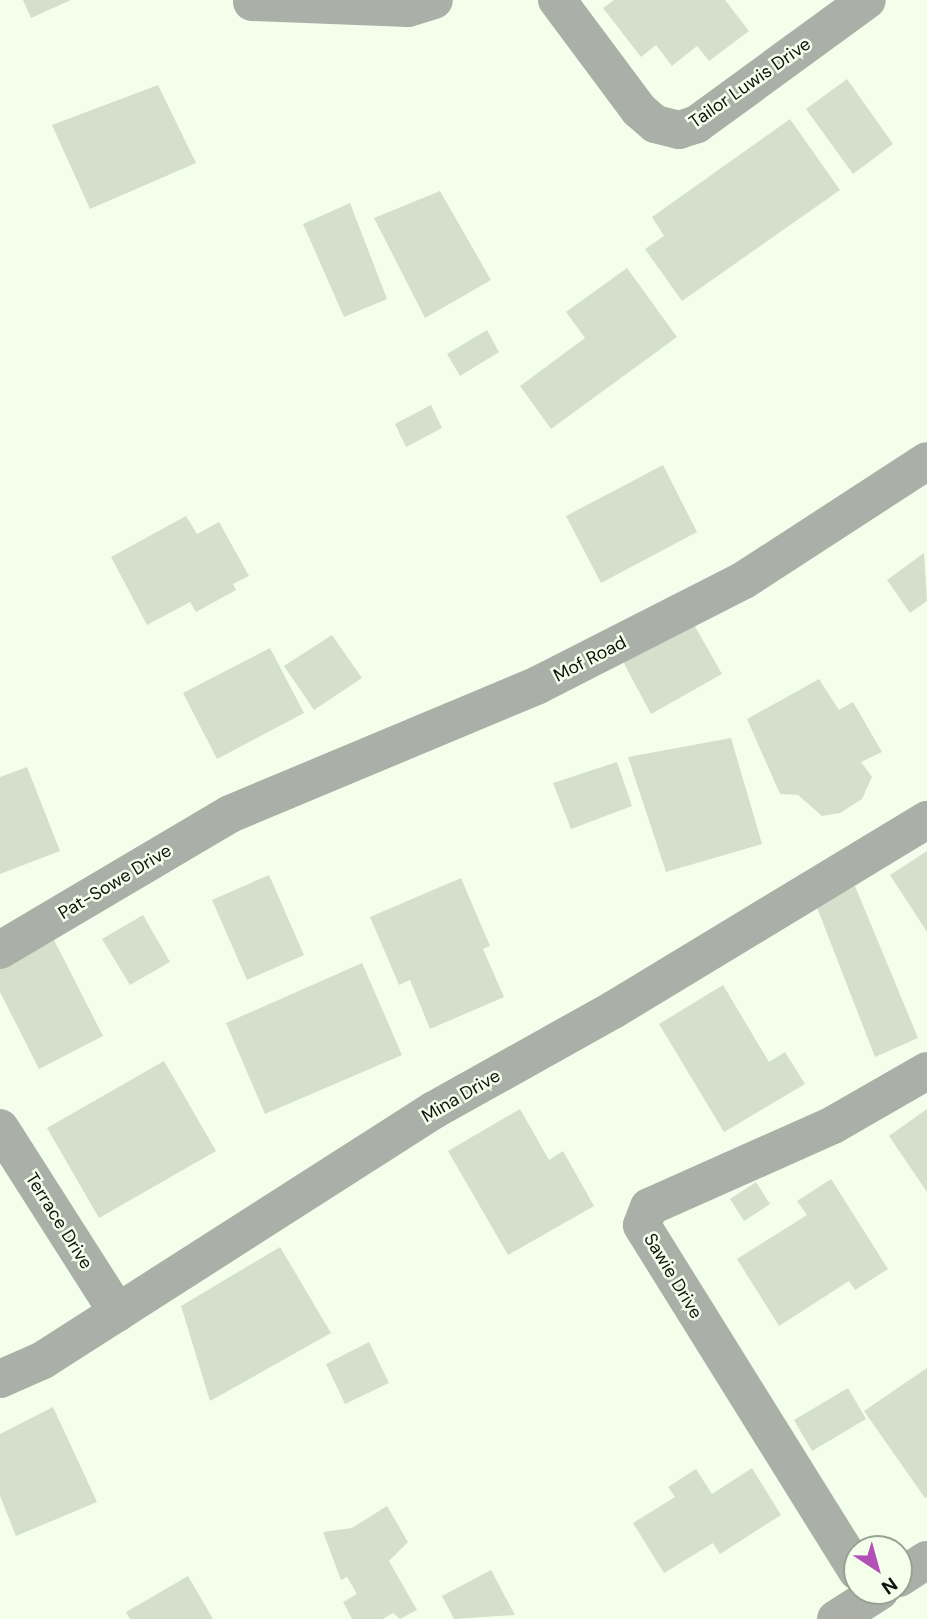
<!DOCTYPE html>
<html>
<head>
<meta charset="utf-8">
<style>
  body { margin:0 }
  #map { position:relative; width:927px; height:1619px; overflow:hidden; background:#f3ffeb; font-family:"DM Sans",sans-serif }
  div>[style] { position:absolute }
  .building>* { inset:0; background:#d4e0cc }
  .street>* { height:38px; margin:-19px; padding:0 19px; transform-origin:19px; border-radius:19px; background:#aaafa7 }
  span { translate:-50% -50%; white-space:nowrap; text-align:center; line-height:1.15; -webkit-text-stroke:5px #f3ffeb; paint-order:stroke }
  .street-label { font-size:18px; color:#0f130d }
  .north { position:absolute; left:843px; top:1535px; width:70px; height:70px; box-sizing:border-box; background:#f3ffeb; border:2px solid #98a192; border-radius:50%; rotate:144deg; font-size:19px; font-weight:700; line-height:28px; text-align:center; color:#0f130d }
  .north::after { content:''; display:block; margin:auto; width:24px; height:32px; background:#b350b7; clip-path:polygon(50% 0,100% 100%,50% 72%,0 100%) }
</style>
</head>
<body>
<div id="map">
  <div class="building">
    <div style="clip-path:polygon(23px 0,71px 0,31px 18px)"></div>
    <div style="clip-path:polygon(614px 0,725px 0,749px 31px,709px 61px,697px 46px,672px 66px,656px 45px,641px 57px,603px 8px)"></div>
    <div style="clip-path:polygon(847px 79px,893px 144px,853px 174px,806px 109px)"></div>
    <div style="clip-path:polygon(158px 85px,196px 163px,90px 209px,52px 125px)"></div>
    <div style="clip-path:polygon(790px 119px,840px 190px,682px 301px,645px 249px,664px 236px,652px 217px)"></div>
    <div style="clip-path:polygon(440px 191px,491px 280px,425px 318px,374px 218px)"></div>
    <div style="clip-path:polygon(350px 203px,387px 299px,344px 317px,303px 224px)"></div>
    <div style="clip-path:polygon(627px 268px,677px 337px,551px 429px,520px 386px,585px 338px,566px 312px)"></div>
    <div style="clip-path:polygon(487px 330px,499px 352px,460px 376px,447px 354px)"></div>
    <div style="clip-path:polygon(431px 405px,442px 428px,406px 447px,395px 424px)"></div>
    <div style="clip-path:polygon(663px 465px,697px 532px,601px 583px,566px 516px)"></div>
    <div style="clip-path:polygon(186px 516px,197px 534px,219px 522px,249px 576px,233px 584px,236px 590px,196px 612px,190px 602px,147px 625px,111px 557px)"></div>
    <div style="clip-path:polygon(924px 553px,927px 601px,910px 613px,887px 580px)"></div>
    <div style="clip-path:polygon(692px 621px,722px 674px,651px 714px,622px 660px)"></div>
    <div style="clip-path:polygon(332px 635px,362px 678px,314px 710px,284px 666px)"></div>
    <div style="clip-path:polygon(270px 648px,304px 713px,217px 759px,183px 693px)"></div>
    <div style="clip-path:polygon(819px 679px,839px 710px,853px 702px,882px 752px,861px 762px,872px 777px,862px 799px,840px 813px,822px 816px,798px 795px,780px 794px,747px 719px)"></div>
    <div style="clip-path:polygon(731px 738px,762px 844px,666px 872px,628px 757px)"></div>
    <div style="clip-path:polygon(617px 762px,632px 806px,571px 829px,553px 783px)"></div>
    <div style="clip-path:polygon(27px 767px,60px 851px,0 874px,0 777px)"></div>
    <div style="clip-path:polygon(927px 851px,927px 932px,890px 875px)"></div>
    <div style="clip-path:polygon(269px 875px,304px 955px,247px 980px,212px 900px)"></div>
    <div style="clip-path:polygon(461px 878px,490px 946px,483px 949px,504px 997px,430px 1029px,410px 980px,399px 985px,370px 917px)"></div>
    <div style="clip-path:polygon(855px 886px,918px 1038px,875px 1057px,816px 905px)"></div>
    <div style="clip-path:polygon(143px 915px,170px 962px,130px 985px,102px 939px)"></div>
    <div style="clip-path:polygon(52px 936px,103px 1036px,39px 1069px,0 992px,0 962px)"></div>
    <div style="clip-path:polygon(362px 963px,402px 1055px,265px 1114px,226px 1023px)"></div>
    <div style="clip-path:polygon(723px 985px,769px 1062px,785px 1052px,805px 1084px,724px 1132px,659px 1024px)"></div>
    <div style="clip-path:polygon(164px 1061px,216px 1151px,99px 1218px,47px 1128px)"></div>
    <div style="clip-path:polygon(520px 1109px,549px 1160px,563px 1151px,594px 1206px,508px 1255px,448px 1151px)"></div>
    <div style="clip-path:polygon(927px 1109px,927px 1192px,889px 1136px)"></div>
    <div style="clip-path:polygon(831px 1179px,888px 1269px,855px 1290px,849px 1281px,779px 1326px,737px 1259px,807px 1215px,797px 1201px)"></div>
    <div style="clip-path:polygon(756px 1182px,770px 1204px,744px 1221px,730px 1199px)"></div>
    <div style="clip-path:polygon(280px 1247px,331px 1333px,210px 1401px,181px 1306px)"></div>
    <div style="clip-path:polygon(369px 1342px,389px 1383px,345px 1404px,326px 1364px)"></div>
    <div style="clip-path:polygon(927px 1368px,927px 1497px,925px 1498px,864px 1411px)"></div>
    <div style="clip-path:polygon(848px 1388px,866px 1419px,812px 1451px,794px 1420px)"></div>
    <div style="clip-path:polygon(53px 1407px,97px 1502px,16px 1536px,0 1496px,0 1434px)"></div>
    <div style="clip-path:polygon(752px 1468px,781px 1515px,720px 1554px,713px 1543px,664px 1573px,633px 1523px,675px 1497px,668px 1487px,696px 1469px,712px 1494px)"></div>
    <div style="clip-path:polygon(387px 1506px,408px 1542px,389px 1561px,417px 1610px,400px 1619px,393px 1613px,383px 1619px,352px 1619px,343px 1602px,357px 1594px,347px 1577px,341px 1580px,323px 1532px,352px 1528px)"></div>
    <div style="clip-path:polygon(491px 1570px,515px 1615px,454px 1619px,442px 1596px)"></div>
    <div style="clip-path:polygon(188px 1576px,213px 1619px,130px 1619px,126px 1612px)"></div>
  </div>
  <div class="street">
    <div style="left:557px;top:0;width:137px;rotate:53.3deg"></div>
    <div style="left:639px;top:110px;width:21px;rotate:41deg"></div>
    <div style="left:655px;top:124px;width:25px;rotate:14deg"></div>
    <div style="left:679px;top:130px;width:19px;rotate:-18deg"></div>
    <div style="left:697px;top:124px;width:210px;rotate:-36.1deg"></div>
    <div style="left:252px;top:2px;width:156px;rotate:2.2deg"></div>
    <div style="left:408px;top:8px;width:27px;rotate:-17deg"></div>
    <div style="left:0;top:950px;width:267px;rotate:-30.6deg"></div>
    <div style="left:230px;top:814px;width:334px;rotate:-22.7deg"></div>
    <div style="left:538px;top:685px;width:231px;rotate:-27deg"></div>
    <div style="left:744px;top:580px;width:218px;rotate:-33deg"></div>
    <div style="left:0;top:1128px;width:219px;rotate:57.5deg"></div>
    <div style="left:0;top:1379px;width:47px;rotate:-23.8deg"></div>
    <div style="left:43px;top:1360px;width:464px;rotate:-32.6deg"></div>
    <div style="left:434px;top:1110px;width:205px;rotate:-29.2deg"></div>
    <div style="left:613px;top:1010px;width:367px;rotate:-31.2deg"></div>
    <div style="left:857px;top:1571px;width:407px;rotate:-121.9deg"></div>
    <div style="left:642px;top:1225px;width:19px;rotate:-69deg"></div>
    <div style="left:649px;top:1207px;width:201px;rotate:-24deg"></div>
    <div style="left:833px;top:1125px;width:108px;rotate:-29.9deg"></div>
    <div style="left:899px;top:1578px;width:33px;rotate:-33deg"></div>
    <div style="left:836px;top:1619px;width:52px;rotate:-32.5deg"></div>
  </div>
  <div class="street-label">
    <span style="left:750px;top:83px;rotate:-35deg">Tailor Luwis Drive</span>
    <span style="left:590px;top:659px;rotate:-27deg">Mof Road</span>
    <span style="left:115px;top:882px;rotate:-31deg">Pat-Sowe Drive</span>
    <span style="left:461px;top:1096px;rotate:-30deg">Mina Drive</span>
    <span style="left:59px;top:1221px;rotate:58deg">Terrace Drive</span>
    <span style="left:673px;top:1276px;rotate:59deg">Sawie Drive</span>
  </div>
  <div class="north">N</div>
</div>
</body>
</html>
